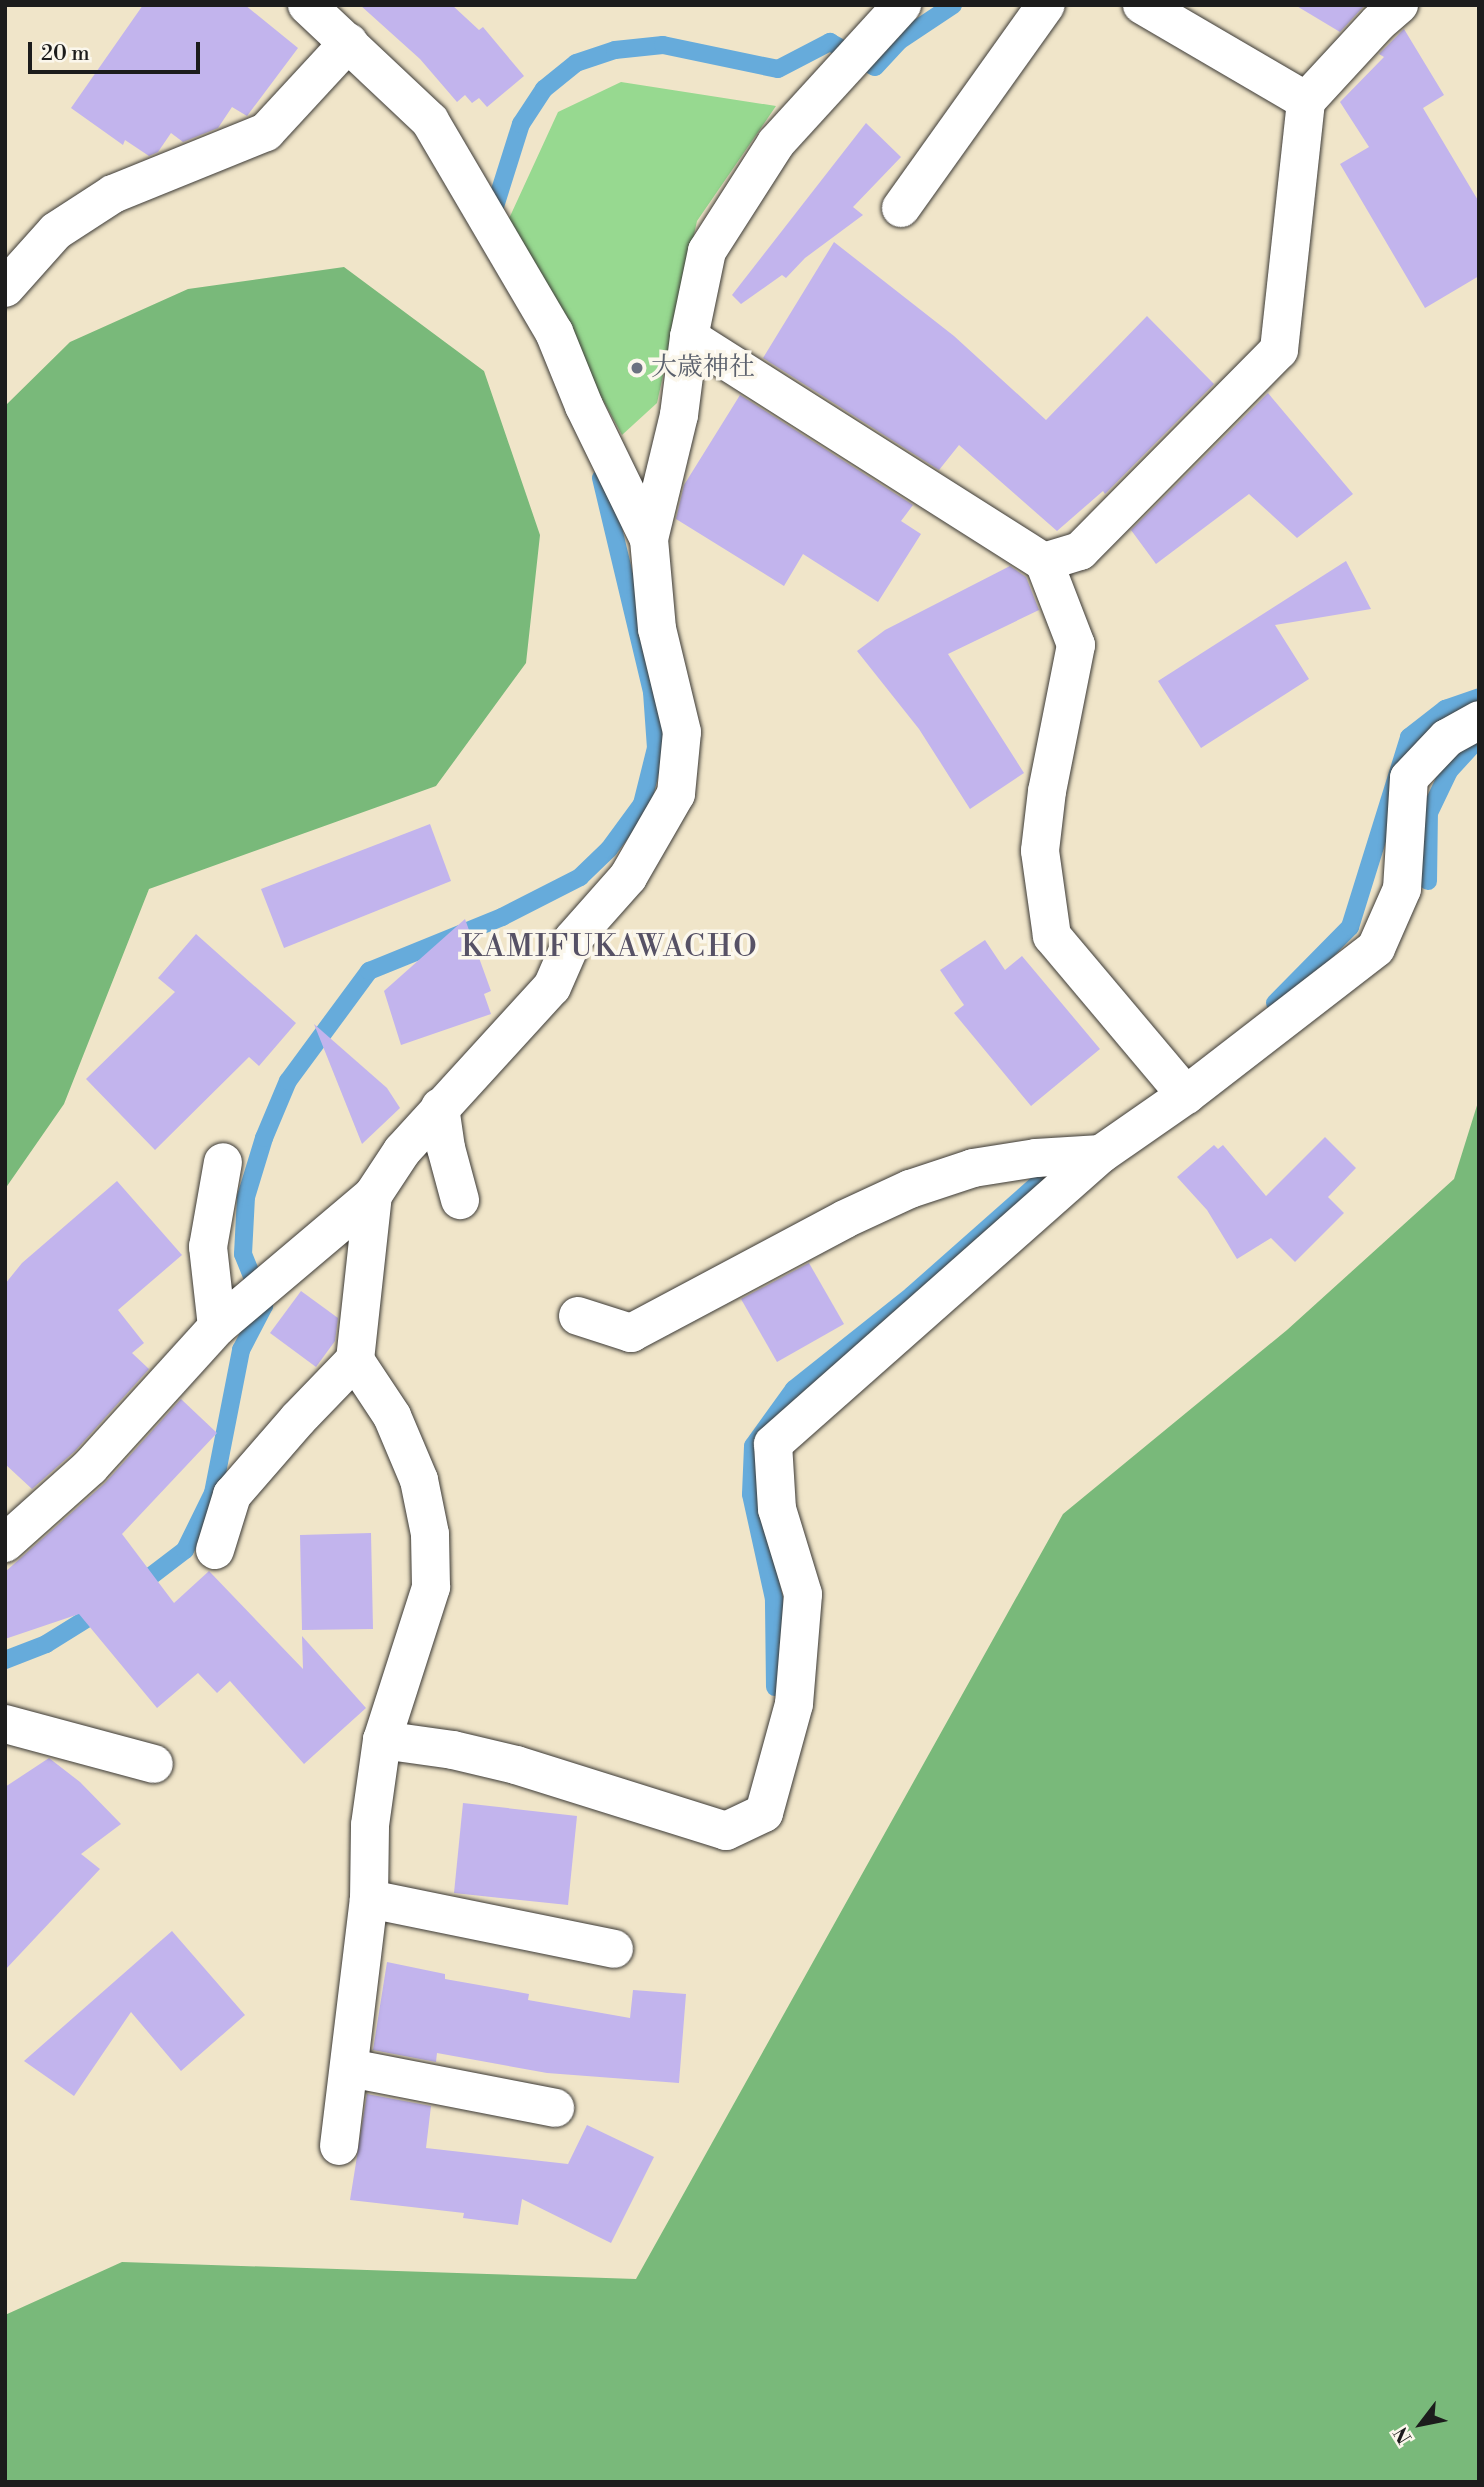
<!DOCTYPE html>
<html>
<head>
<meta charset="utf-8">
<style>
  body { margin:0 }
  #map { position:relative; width:1484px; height:2487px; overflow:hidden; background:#f0e5c9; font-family:"Libre Bodoni","Noto Serif JP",serif }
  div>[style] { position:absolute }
  .green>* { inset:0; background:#97d990 }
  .forest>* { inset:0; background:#79b97a }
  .stream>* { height:18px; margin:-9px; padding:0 9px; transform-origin:9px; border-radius:9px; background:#66abdb }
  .building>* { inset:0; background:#c2b4ed }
  .roads { filter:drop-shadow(0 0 2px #3c3a36) drop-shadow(0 0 2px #3c3a36) }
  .minor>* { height:38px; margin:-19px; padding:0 19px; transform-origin:19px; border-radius:19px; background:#fff }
  .dots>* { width:19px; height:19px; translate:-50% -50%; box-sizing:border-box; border:4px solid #fbf7ec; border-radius:50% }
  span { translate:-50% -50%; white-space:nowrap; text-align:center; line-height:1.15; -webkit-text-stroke:7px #fbf7ec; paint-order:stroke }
  .worship-label { font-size:26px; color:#5b616d }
  .left { translate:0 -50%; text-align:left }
  .quarter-label { font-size:30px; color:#565165; letter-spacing:2px }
  .frame { position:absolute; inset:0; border:7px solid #1c1c1c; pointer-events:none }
  .north { position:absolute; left:1386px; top:2389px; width:70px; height:70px; -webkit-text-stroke:5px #fbf7ec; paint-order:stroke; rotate:238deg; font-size:19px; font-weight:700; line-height:28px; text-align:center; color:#1c1c1c }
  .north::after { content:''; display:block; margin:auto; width:24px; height:32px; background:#1c1c1c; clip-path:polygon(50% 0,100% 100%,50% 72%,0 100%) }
  .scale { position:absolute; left:28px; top:42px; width:172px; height:32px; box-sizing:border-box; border:4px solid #1c1c1c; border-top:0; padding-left:9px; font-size:21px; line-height:24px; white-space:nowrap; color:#1c1c1c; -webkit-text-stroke:5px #fbf7ec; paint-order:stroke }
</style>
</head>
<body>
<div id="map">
  <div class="green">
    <div style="clip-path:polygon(621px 82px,776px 106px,697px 221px,657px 403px,622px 435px,507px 223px,558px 112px)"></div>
  </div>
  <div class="forest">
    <div style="clip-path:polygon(344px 267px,484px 371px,540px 535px,526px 663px,436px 786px,149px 889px,64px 1104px,5px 1189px,5px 406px,70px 342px,188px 289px)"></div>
    <div style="clip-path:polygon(1479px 1099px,1479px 2482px,5px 2482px,5px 2315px,122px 2262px,636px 2279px,1063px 1514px,1287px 1330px,1454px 1179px)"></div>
  </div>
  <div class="stream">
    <div style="left:491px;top:219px;width:100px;rotate:-72.5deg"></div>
    <div style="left:521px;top:124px;width:42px;rotate:-56.7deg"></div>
    <div style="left:544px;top:89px;width:41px;rotate:-39.1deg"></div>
    <div style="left:576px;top:63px;width:41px;rotate:-18.4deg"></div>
    <div style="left:615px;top:50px;width:48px;rotate:-5.9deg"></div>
    <div style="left:663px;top:45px;width:117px;rotate:11.8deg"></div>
    <div style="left:778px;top:69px;width:59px;rotate:-27.4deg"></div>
    <div style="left:830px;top:42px;width:51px;rotate:29.1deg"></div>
    <div style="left:875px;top:67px;width:35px;rotate:-47deg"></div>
    <div style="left:899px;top:41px;width:65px;rotate:-33.7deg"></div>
    <div style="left:1428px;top:881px;width:68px;rotate:-89.2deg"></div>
    <div style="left:1429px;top:813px;width:47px;rotate:-64.5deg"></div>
    <div style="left:1449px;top:771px;width:45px;rotate:-47.7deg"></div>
    <div style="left:1275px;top:1003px;width:107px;rotate:-45.4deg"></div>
    <div style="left:1350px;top:927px;width:199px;rotate:-72.7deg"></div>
    <div style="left:1409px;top:737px;width:46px;rotate:-37.9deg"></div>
    <div style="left:1445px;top:709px;width:36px;rotate:-19deg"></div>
    <div style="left:134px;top:1589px;width:64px;rotate:-37.4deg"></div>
    <div style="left:185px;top:1550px;width:64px;rotate:-63.8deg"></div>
    <div style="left:213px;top:1493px;width:146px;rotate:-78.9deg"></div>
    <div style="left:241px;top:1350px;width:50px;rotate:-62.4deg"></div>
    <div style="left:264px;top:1306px;width:56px;rotate:-112deg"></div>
    <div style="left:243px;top:1254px;width:57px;rotate:-87deg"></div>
    <div style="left:246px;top:1197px;width:62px;rotate:-73deg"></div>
    <div style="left:264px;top:1138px;width:62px;rotate:-67.2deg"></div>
    <div style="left:288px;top:1081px;width:137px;rotate:-53.6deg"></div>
    <div style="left:369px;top:971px;width:144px;rotate:-22.1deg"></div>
    <div style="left:502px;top:917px;width:88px;rotate:-27.1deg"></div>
    <div style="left:580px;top:877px;width:40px;rotate:-44deg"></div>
    <div style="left:609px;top:849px;width:56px;rotate:-53.7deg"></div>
    <div style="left:642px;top:804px;width:58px;rotate:-76deg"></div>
    <div style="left:656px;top:748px;width:56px;rotate:-94.1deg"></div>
    <div style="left:652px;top:692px;width:220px;rotate:-103.4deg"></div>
    <div style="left:5px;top:1660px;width:44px;rotate:-21.3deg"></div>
    <div style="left:46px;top:1644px;width:68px;rotate:-31.8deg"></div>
    <div style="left:775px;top:1687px;width:88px;rotate:-90.7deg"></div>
    <div style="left:774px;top:1599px;width:107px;rotate:-102.4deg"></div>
    <div style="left:751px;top:1494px;width:48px;rotate:-87.6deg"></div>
    <div style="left:753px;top:1446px;width:70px;rotate:-54.3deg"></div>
    <div style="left:794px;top:1389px;width:151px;rotate:-38.5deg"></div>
    <div style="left:912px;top:1295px;width:175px;rotate:-41.5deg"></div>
  </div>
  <div class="building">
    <div style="clip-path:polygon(143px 5px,245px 5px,298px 48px,247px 116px,232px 107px,218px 128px,183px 142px,171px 133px,158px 152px,149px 156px,125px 140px,123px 145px,71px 108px)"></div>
    <div style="clip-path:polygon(360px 5px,452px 5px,479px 30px,483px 27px,524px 76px,487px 107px,479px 98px,472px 103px,465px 95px,457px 102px,420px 59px)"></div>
    <div style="clip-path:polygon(1295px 5px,1365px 5px,1340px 32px)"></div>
    <div style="clip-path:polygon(1404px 29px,1444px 95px,1423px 108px,1479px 202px,1479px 276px,1425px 308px,1340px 164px,1369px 147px,1340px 102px,1384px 57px,1379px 54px)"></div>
    <div style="clip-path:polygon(866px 123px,901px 157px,853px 207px,863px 215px,805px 258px,786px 278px,782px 275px,741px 304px,732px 295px)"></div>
    <div style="clip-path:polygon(834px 242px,954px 336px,1046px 420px,1147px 316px,1214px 384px,1105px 494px,1103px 491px,1057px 531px,959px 445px,939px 470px,763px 358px)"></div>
    <div style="clip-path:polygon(1268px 393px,1353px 494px,1297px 538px,1249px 494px,1156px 564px,1131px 530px)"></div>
    <div style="clip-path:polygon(740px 395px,913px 505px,901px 521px,921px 534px,878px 602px,803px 554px,784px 586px,676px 519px,684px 485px)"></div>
    <div style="clip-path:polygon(1346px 561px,1371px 609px,1275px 625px,1309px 679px,1201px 748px,1158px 681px)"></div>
    <div style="clip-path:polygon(1010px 566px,1026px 577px,1039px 610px,948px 654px,1024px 773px,970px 809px,919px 729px,857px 651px,885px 630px)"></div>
    <div style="clip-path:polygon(430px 824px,451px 881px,284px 948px,261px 889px)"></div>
    <div style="clip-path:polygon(465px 919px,491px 991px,484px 994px,491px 1014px,401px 1045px,384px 991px)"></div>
    <div style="clip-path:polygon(196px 934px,296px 1023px,259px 1066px,249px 1057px,155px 1150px,86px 1079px,175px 992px,158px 978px)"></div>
    <div style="clip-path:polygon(985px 940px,1005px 970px,1022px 956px,1100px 1049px,1031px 1106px,954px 1013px,964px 1005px,940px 970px)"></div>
    <div style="clip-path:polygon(314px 1024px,387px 1088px,400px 1108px,362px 1144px)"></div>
    <div style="clip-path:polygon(1325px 1137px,1356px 1168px,1328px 1197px,1344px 1213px,1295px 1262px,1271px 1238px,1237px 1259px,1207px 1210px,1177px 1177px,1214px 1145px,1218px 1149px,1223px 1145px,1266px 1196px)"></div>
    <div style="clip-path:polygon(117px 1181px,182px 1255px,118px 1310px,144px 1343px,132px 1353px,149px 1369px,75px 1451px,32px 1489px,5px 1464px,5px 1284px,22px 1263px)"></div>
    <div style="clip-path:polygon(809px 1263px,844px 1324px,777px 1362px,741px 1299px)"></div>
    <div style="clip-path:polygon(301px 1291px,338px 1318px,335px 1341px,316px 1367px,270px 1333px)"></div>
    <div style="clip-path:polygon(181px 1399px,217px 1433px,122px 1534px,174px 1603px,209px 1571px,303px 1669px,302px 1636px,366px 1708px,304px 1764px,230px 1681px,217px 1693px,198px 1673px,157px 1708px,79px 1614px,5px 1639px,5px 1572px,105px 1483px)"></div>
    <div style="clip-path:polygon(371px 1533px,373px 1629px,302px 1630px,300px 1535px)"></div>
    <div style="clip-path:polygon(49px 1758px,80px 1782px,121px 1824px,81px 1854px,100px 1869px,5px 1970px,5px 1787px)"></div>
    <div style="clip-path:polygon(463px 1803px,577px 1816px,568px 1905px,454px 1893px)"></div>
    <div style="clip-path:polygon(172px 1931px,245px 2015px,181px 2071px,131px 2012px,74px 2096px,24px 2061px)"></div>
    <div style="clip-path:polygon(387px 1962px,445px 1974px,445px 1979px,529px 1994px,528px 2000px,630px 2018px,633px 1990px,686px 1994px,679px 2083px,547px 2073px,437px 2053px,436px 2062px,373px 2050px)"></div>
    <div style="clip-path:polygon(367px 2094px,431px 2106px,426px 2148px,568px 2164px,587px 2125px,654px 2157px,611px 2243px,522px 2199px,518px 2225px,463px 2218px,464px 2213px,350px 2200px)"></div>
  </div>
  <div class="roads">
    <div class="minor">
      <div style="left:307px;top:5px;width:169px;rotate:43.3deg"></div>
      <div style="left:430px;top:121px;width:245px;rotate:59.6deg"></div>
      <div style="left:554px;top:332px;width:80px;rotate:67.9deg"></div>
      <div style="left:584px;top:406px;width:148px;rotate:64deg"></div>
      <div style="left:1142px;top:5px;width:190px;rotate:30.3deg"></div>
      <div style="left:901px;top:208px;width:249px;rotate:-54.5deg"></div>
      <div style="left:5px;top:288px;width:76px;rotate:-48.2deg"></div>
      <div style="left:56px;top:231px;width:68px;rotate:-33deg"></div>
      <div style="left:113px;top:194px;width:165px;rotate:-22.1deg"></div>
      <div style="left:266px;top:132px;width:122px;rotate:-47.3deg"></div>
      <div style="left:689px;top:337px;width:420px;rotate:32.4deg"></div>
      <div style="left:1044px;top:562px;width:38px;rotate:-17deg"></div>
      <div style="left:1080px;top:551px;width:283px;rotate:-45.3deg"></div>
      <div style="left:1279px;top:350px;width:250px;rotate:-83.8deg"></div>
      <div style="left:1306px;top:101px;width:106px;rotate:-47.3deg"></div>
      <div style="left:1378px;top:23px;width:28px;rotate:-41deg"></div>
      <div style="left:1044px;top:562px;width:89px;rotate:68.9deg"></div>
      <div style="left:1076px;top:645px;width:149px;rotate:101.2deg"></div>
      <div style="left:1047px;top:791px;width:60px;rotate:96.7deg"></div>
      <div style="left:1040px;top:851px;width:86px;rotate:82deg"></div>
      <div style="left:1052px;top:936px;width:208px;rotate:49.9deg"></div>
      <div style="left:440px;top:1107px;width:41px;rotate:81.7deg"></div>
      <div style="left:446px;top:1148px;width:54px;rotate:74.9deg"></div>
      <div style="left:578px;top:1316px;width:56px;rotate:17.8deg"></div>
      <div style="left:631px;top:1333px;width:242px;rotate:-28deg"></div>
      <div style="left:845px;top:1219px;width:72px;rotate:-24.8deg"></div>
      <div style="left:910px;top:1189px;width:66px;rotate:-18.4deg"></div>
      <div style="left:973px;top:1168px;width:64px;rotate:-9deg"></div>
      <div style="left:1036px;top:1158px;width:65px;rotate:-3.5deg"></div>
      <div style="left:217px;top:1327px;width:81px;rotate:-96.4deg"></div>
      <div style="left:208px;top:1247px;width:86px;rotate:-80deg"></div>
      <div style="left:5px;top:1543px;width:114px;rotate:-41.8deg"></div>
      <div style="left:90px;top:1467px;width:189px;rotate:-47.8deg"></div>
      <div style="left:217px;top:1327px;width:204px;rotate:-40.2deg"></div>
      <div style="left:373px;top:1195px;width:53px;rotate:-56.6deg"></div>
      <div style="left:402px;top:1151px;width:222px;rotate:-47.6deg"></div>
      <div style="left:552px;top:987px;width:52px;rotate:-66.4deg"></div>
      <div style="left:573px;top:939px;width:83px;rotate:-48.4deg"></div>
      <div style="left:628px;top:877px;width:96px;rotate:-60deg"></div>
      <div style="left:676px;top:794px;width:62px;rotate:-84.5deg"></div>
      <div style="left:682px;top:732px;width:106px;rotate:-103.6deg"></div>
      <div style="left:657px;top:629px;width:90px;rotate:-95.1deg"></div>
      <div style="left:649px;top:539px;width:128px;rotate:-76.4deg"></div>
      <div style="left:679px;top:415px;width:79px;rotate:-82.7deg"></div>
      <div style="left:689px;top:337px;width:88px;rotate:-78.2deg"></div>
      <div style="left:707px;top:251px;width:128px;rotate:-57.4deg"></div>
      <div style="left:776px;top:143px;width:187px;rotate:-47.6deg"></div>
      <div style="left:215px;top:1550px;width:58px;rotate:-72.8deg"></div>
      <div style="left:232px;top:1495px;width:101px;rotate:-49deg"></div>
      <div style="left:298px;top:1419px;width:82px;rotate:-46deg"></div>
      <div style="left:5px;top:1724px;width:154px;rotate:15deg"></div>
      <div style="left:382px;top:1740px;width:72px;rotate:8deg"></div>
      <div style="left:453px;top:1750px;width:65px;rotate:13.4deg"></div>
      <div style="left:516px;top:1765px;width:220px;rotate:17.4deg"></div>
      <div style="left:726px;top:1831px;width:42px;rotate:-25.3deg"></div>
      <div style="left:764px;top:1813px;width:113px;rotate:-74.6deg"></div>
      <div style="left:794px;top:1704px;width:110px;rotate:-85.3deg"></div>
      <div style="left:803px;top:1594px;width:89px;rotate:-107deg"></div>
      <div style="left:777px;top:1509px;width:65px;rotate:-93.5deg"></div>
      <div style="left:773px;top:1444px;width:438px;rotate:-41.5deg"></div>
      <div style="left:1101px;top:1154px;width:103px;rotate:-34.8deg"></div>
      <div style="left:1186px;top:1095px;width:240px;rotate:-37.7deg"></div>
      <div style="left:1376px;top:948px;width:64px;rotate:-66.2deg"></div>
      <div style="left:1402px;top:889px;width:111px;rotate:-86.4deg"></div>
      <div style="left:1409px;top:778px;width:55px;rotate:-46.5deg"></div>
      <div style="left:1447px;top:738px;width:37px;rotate:-29deg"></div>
      <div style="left:369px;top:1899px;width:250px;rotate:11.5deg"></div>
      <div style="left:350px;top:2068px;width:209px;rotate:11deg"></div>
      <div style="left:339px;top:2146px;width:249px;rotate:-83.1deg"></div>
      <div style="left:369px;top:1899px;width:74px;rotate:-89.2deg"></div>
      <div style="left:370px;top:1825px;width:86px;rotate:-82deg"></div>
      <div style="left:382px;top:1740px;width:161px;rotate:-72.2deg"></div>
      <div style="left:431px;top:1587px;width:53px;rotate:-91.1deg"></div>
      <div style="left:430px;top:1534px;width:55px;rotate:-101.5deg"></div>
      <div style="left:419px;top:1480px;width:69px;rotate:-112.9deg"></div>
      <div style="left:392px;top:1416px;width:67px;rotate:-123.5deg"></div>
      <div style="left:355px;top:1360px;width:166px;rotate:-83.8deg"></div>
    </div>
  </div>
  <div class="dots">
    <div style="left:637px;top:368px;background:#6b7280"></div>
  </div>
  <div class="worship-label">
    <span class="left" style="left:651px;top:368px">大歳神社</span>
  </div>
  <div class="quarter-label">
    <span style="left:610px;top:947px">KAMIFUKAWACHO</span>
  </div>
  <div class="frame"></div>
  <div class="north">N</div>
  <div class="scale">20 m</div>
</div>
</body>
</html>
